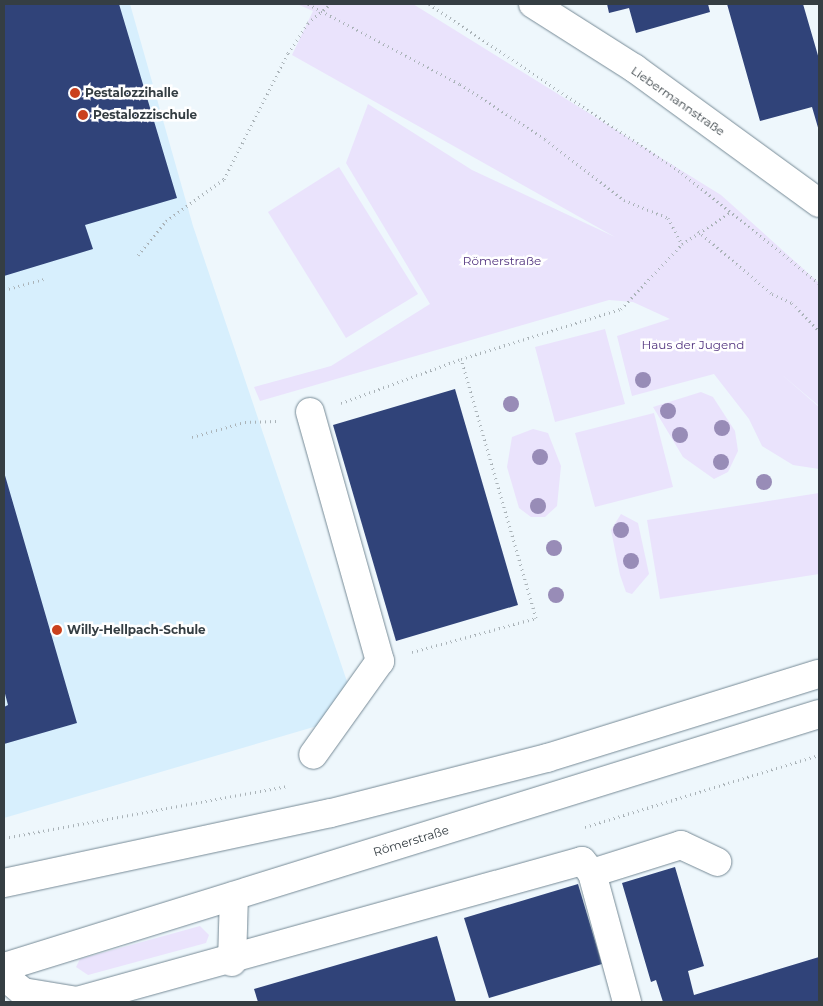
<!DOCTYPE html>
<html>
<head>
<meta charset="utf-8">
<style>
  body { margin:0 }
  #map { position:relative; width:823px; height:1006px; overflow:hidden; background:#eef7fc; font-family:Montserrat,sans-serif }
  div>[style] { position:absolute }
  .built>* { inset:0; background:#d7effd }
  .green>* { inset:0; background:#eae3fc }
  .building>* { inset:0; background:#304379 }
  .path>* { height:3px; margin-top:-1.5px; transform-origin:0; background:repeating-linear-gradient(90deg,#aab3b8 0 1px,transparent 0 5px) }
  .roads { filter:drop-shadow(0 0 1px #768a96) drop-shadow(0 0 1px #768a96) }
  .minor>* { height:28px; margin:-14px; padding:0 14px; transform-origin:14px; border-radius:14px; background:#fff }
  .major>* { height:28px; margin:-14px; padding:0 14px; transform-origin:14px; border-radius:14px; background:#fff }
  .trees>* { width:16px; height:16px; margin:-8px; border-radius:50%; background:#988cb7 }
  .dots>* { width:14px; height:14px; translate:-50% -50%; box-sizing:border-box; border:2px solid #fff; border-radius:50% }
  span { translate:-50% -50%; white-space:nowrap; text-align:center; line-height:1.15; -webkit-text-stroke:5px #fff; paint-order:stroke }
  .poi-label { font-size:12px; color:#353e43; font-weight:700 }
  .left { translate:0 -50%; text-align:left }
  .street-label { font-size:12px; color:#353e43 }
  .park-label { font-size:12px; color:#52347f }
  .frame { position:absolute; inset:0; border:5px solid #353e43; pointer-events:none }
</style>
</head>
<body>
<div id="map">
  <div class="built">
    <div style="clip-path:polygon(4px 4px,130px 4px,193px 226px,358px 714px,4px 818px)"></div>
  </div>
  <div class="green">
    <div style="clip-path:polygon(297px 4px,413px 4px,721px 195px,819px 283px,819px 406px,781px 374px,819px 407px,819px 469px,793px 465px,762px 446px,749px 419px,714px 374px,632px 396px,617px 336px,670px 319px,633px 302px,609px 300px,260px 401px,254px 387px,331px 366px,430px 304px,346px 163px,368px 104px,472px 170px,615px 237px,292px 55px,313px 11px)"></div>
    <div style="clip-path:polygon(339px 167px,418px 294px,346px 338px,268px 212px)"></div>
    <div style="clip-path:polygon(605px 329px,625px 404px,555px 422px,535px 347px)"></div>
    <div style="clip-path:polygon(701px 392px,713px 397px,735px 431px,738px 451px,728px 472px,714px 479px,683px 457px,653px 407px)"></div>
    <div style="clip-path:polygon(654px 413px,673px 487px,595px 507px,575px 433px)"></div>
    <div style="clip-path:polygon(533px 429px,548px 433px,561px 466px,557px 506px,545px 517px,531px 517px,519px 508px,507px 467px,512px 437px)"></div>
    <div style="clip-path:polygon(819px 493px,819px 574px,660px 599px,647px 520px)"></div>
    <div style="clip-path:polygon(621px 514px,638px 523px,649px 574px,632px 594px,626px 592px,620px 575px,611px 530px)"></div>
    <div style="clip-path:polygon(200px 926px,209px 935px,206px 943px,88px 975px,76px 967px,80px 959px)"></div>
  </div>
  <div class="building">
    <div style="clip-path:polygon(4px 4px,119px 4px,177px 198px,85px 225px,93px 249px,4px 276px)"></div>
    <div style="clip-path:polygon(607px 4px,708px 4px,710px 12px,636px 33px,629px 8px,609px 13px)"></div>
    <div style="clip-path:polygon(727px 4px,803px 4px,819px 59px,819px 131px,812px 107px,760px 121px)"></div>
    <div style="clip-path:polygon(455px 389px,518px 605px,396px 641px,333px 425px)"></div>
    <div style="clip-path:polygon(4px 472px,77px 723px,4px 744px,4px 707px,8px 705px,4px 690px)"></div>
    <div style="clip-path:polygon(675px 867px,704px 966px,688px 971px,694px 995px,819px 957px,819px 1002px,663px 1002px,656px 980px,651px 982px,622px 883px)"></div>
    <div style="clip-path:polygon(578px 884px,602px 964px,489px 998px,464px 918px)"></div>
    <div style="clip-path:polygon(437px 936px,456px 1002px,258px 1002px,254px 989px)"></div>
  </div>
  <div class="path">
    <div style="left:308px;top:4px;width:172px;rotate:27.8deg"></div>
    <div style="left:460px;top:84px;width:101px;rotate:32.9deg"></div>
    <div style="left:545px;top:139px;width:100px;rotate:37.7deg"></div>
    <div style="left:624px;top:200px;width:48px;rotate:22.2deg"></div>
    <div style="left:668px;top:218px;width:30px;rotate:62deg"></div>
    <div style="left:429px;top:4px;width:304px;rotate:33.7deg"></div>
    <div style="left:682px;top:173px;width:176px;rotate:38.8deg"></div>
    <div style="left:698px;top:231px;width:97px;rotate:40.4deg"></div>
    <div style="left:772px;top:294px;width:22px;rotate:24deg"></div>
    <div style="left:792px;top:303px;width:39px;rotate:46deg"></div>
    <div style="left:138px;top:255px;width:44px;rotate:-50.5deg"></div>
    <div style="left:166px;top:221px;width:72px;rotate:-35.9deg"></div>
    <div style="left:224px;top:179px;width:141px;rotate:-63.1deg"></div>
    <div style="left:288px;top:53px;width:36px;rotate:-56deg"></div>
    <div style="left:308px;top:23px;width:30px;rotate:-40deg"></div>
    <div style="left:4px;top:290px;width:41px;rotate:-15.4deg"></div>
    <div style="left:341px;top:403px;width:128px;rotate:-20.1deg"></div>
    <div style="left:461px;top:359px;width:168px;rotate:-17.4deg"></div>
    <div style="left:621px;top:309px;width:89px;rotate:-46.8deg"></div>
    <div style="left:682px;top:244px;width:59px;rotate:-33.1deg"></div>
    <div style="left:192px;top:437px;width:55px;rotate:-15.8deg"></div>
    <div style="left:245px;top:422px;width:32px;rotate:-2deg"></div>
    <div style="left:412px;top:652px;width:129px;rotate:-15.3deg"></div>
    <div style="left:536px;top:618px;width:270px;rotate:-106.1deg"></div>
    <div style="left:585px;top:827px;width:245px;rotate:-17.1deg"></div>
    <div style="left:4px;top:838px;width:287px;rotate:-10.4deg"></div>
  </div>
  <div class="roads">
    <div class="minor">
      <div style="left:533px;top:4px;width:120px;rotate:32.4deg"></div>
      <div style="left:634px;top:68px;width:229px;rotate:36.1deg"></div>
      <div style="left:310px;top:412px;width:259px;rotate:74.3deg"></div>
      <div style="left:380px;top:661px;width:115px;rotate:125.5deg"></div>
      <div style="left:592px;top:873px;width:93px;rotate:-17.5deg"></div>
      <div style="left:681px;top:845px;width:40px;rotate:25deg"></div>
      <div style="left:232px;top:962px;width:66px;rotate:-88.3deg"></div>
      <div style="left:4px;top:976px;width:25px;rotate:40deg"></div>
      <div style="left:23px;top:992px;width:55px;rotate:9.5deg"></div>
      <div style="left:77px;top:1001px;width:524px;rotate:-15.49deg"></div>
      <div style="left:582px;top:861px;width:16px;rotate:50deg"></div>
      <div style="left:592px;top:873px;width:134px;rotate:74.8deg"></div>
    </div>
    <div class="major">
      <div style="left:4px;top:883px;width:334px;rotate:-12.1deg"></div>
      <div style="left:331px;top:813px;width:223px;rotate:-14.3deg"></div>
      <div style="left:547px;top:758px;width:285px;rotate:-17.2deg"></div>
      <div style="left:4px;top:967px;width:853px;rotate:-17.25deg"></div>
    </div>
  </div>
  <div class="trees">
    <div style="left:643px;top:380px"></div>
    <div style="left:511px;top:404px"></div>
    <div style="left:668px;top:411px"></div>
    <div style="left:722px;top:428px"></div>
    <div style="left:680px;top:435px"></div>
    <div style="left:540px;top:457px"></div>
    <div style="left:721px;top:462px"></div>
    <div style="left:764px;top:482px"></div>
    <div style="left:538px;top:506px"></div>
    <div style="left:621px;top:530px"></div>
    <div style="left:554px;top:548px"></div>
    <div style="left:631px;top:561px"></div>
    <div style="left:556px;top:595px"></div>
  </div>
  <div class="dots">
    <div style="left:75px;top:93px;background:#ca411e"></div>
    <div style="left:83px;top:115px;background:#ca411e"></div>
    <div style="left:57px;top:630px;background:#ca411e"></div>
  </div>
  <div class="poi-label">
    <span class="left" style="left:85px;top:93px">Pestalozzihalle</span>
    <span class="left" style="left:93px;top:115px">Pestalozzischule</span>
    <span class="left" style="left:67px;top:630px">Willy-Hellpach-Schule</span>
  </div>
  <div class="street-label">
    <span style="left:678px;top:101px;rotate:35deg">Liebermannstraße</span>
    <span style="left:411px;top:841px;rotate:-17deg">Römerstraße</span>
  </div>
  <div class="park-label">
    <span style="left:502px;top:261px">Römerstraße</span>
    <span style="left:693px;top:345px">Haus der Jugend</span>
  </div>
  <div class="frame"></div>
</div>
</body>
</html>
